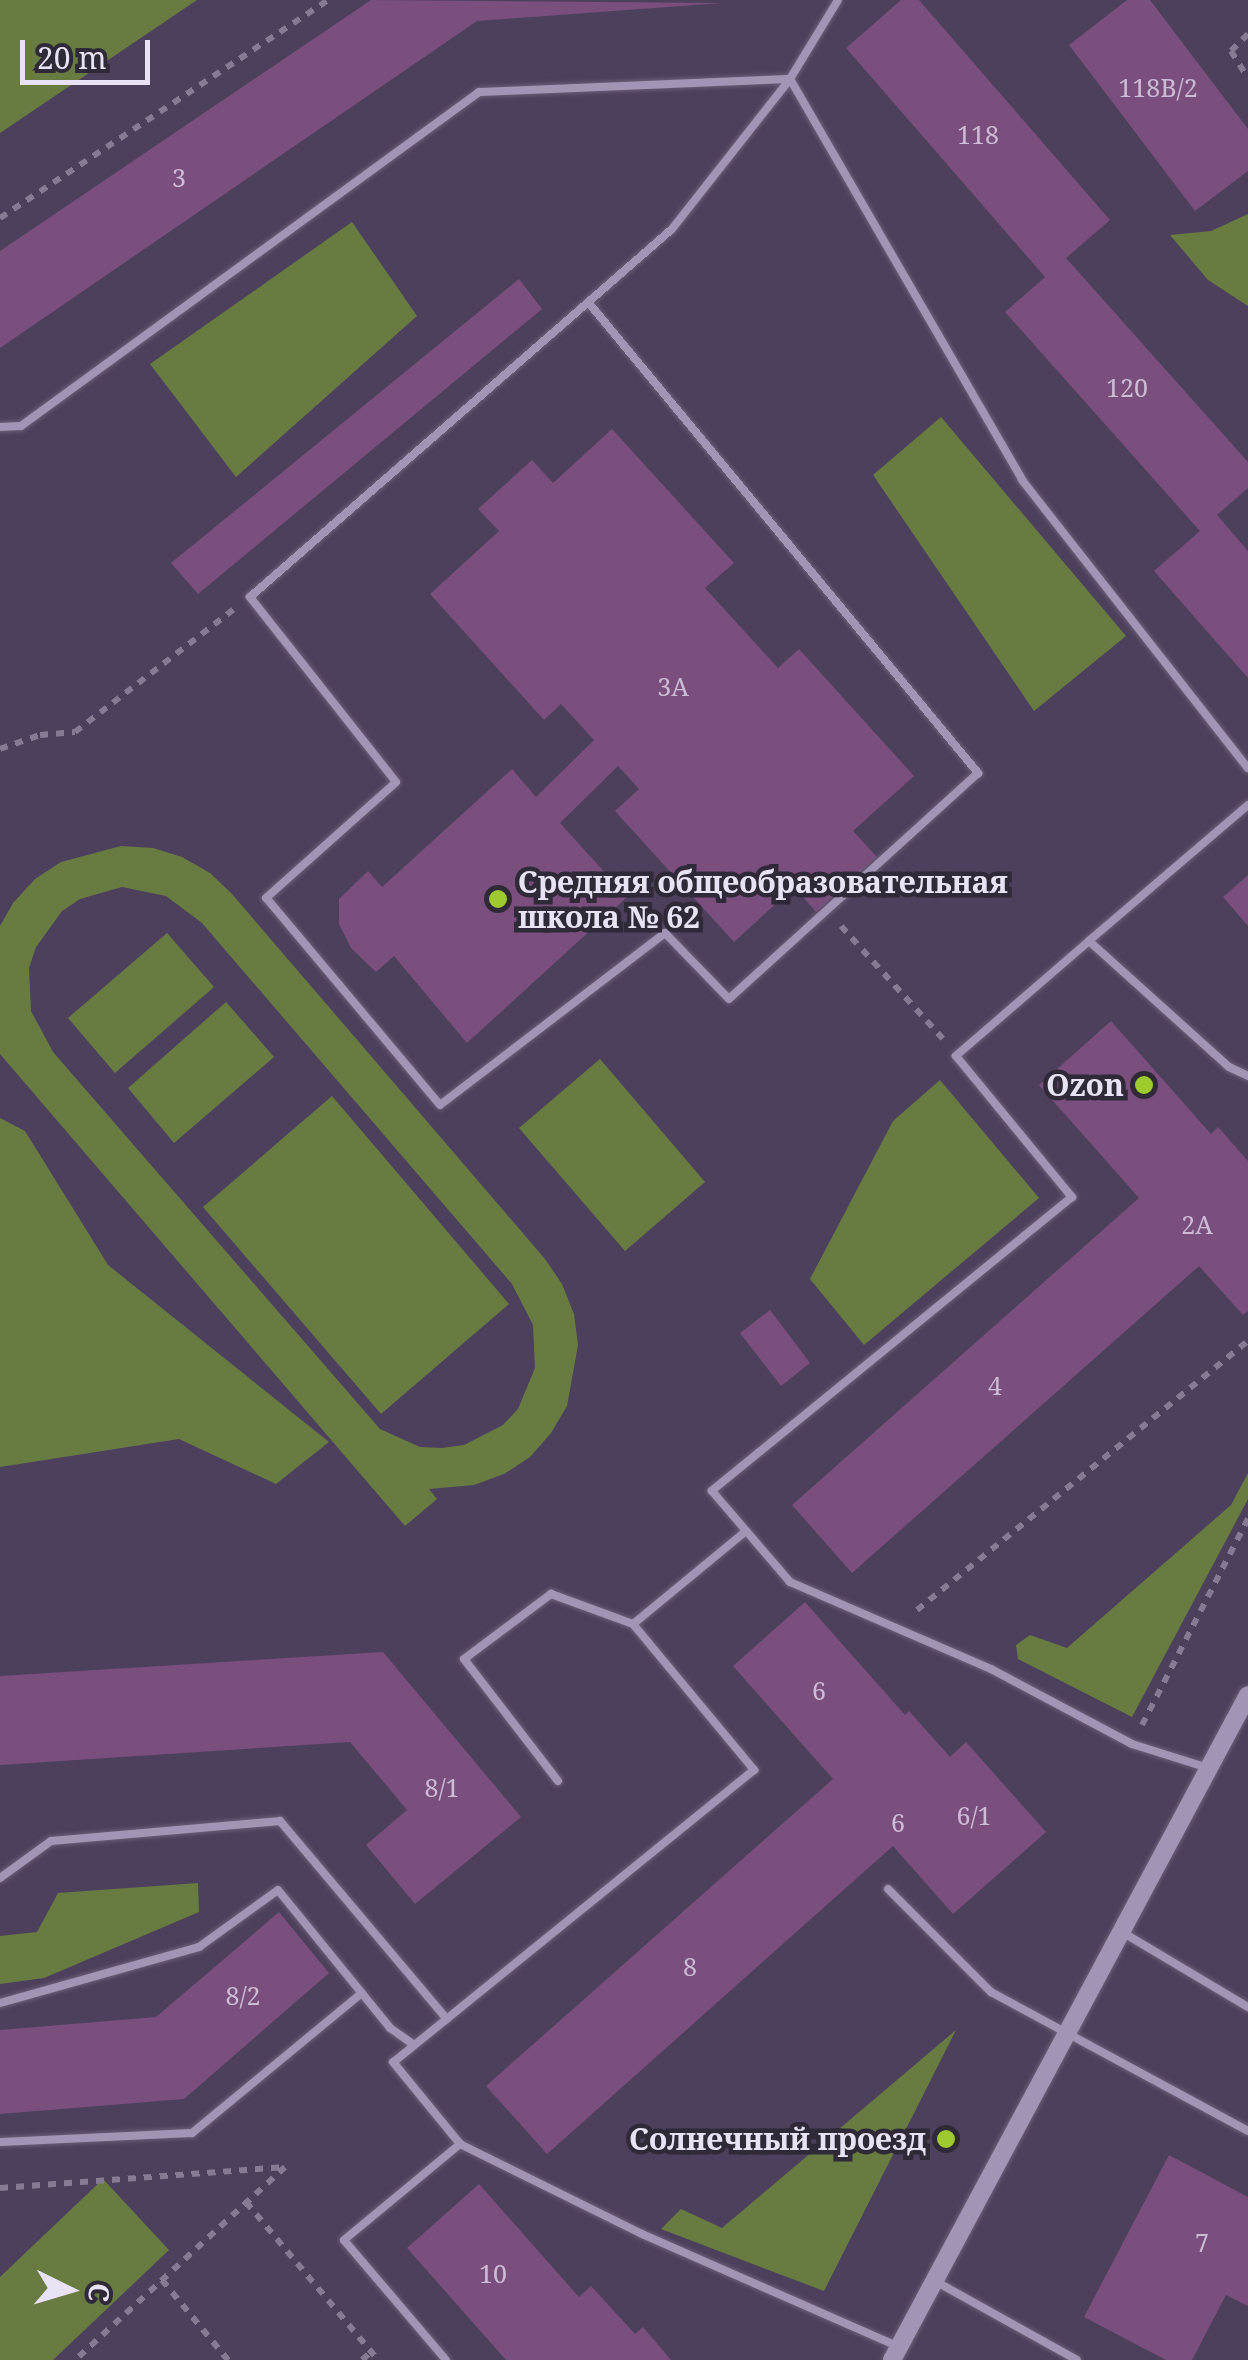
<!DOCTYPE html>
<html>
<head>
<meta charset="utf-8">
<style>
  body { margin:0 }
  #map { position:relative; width:1248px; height:2360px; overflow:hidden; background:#4d405d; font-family:"Noto Serif",serif }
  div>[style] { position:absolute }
  .green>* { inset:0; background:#687c42 }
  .building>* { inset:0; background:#7a4e7d }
  .path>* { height:6px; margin-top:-3px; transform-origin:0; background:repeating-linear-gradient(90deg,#867a94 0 8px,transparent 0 16px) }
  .roads { filter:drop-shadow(0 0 2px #6a5e77) drop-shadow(0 0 2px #6a5e77) }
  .service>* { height:8px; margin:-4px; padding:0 4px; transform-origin:4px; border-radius:4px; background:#a294b5 }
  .tertiary>* { height:18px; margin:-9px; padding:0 9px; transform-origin:9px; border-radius:9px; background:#a294b5 }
  .dots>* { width:28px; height:28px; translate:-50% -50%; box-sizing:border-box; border:5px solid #302a38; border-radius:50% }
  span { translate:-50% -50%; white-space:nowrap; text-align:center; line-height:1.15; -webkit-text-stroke:9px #302a38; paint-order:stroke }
  .number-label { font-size:25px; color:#cdbcd6 }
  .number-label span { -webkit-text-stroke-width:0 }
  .poi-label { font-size:30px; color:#e9e1f4; font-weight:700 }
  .left { translate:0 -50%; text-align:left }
  .right { translate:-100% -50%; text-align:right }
  .north { position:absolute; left:20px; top:2240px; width:100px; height:100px; -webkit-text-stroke:8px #302a38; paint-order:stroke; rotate:95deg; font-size:28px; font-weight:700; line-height:40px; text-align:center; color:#e9e1f4 }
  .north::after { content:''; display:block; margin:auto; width:35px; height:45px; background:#e9e1f4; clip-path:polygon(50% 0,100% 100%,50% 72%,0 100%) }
  .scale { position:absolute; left:20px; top:40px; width:130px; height:45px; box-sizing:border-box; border:5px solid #e9e1f4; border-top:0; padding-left:12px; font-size:30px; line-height:35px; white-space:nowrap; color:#e9e1f4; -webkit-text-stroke:8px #302a38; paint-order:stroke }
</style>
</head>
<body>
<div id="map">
  <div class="green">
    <div style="clip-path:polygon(0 0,197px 0,0 133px)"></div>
    <div style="clip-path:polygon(1248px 214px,1248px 306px,1208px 280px,1170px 235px,1211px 231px)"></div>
    <div style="clip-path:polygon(352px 222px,417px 316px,236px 477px,150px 364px)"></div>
    <div style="clip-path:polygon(941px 417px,1126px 636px,1034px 711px,873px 475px)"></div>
    <div style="clip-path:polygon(evenodd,121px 846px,153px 848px,182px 857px,210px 873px,232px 894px,545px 1259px,562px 1284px,574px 1314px,578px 1345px,567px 1406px,551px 1433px,530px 1457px,504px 1474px,474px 1485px,429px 1489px,437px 1499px,405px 1526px,0 1054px,0 926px,13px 903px,35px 879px,61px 862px,121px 846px,122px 887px,166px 896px,202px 923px,512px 1284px,533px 1325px,535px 1368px,518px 1409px,503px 1425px,464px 1445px,442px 1448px,420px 1447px,380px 1429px,53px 1052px,31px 1011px,29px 968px,36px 947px,62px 911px,80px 899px,122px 887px)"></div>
    <div style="clip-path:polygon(167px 933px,214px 987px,115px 1073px,68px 1018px)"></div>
    <div style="clip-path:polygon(226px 1002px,274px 1057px,174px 1143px,128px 1088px)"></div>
    <div style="clip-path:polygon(600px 1059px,705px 1182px,625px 1251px,519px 1128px)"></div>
    <div style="clip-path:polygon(940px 1080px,1039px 1198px,864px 1345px,810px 1279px,893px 1121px)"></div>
    <div style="clip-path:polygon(332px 1096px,509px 1304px,381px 1414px,203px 1207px)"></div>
    <div style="clip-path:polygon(0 1118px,25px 1131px,108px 1265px,329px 1442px,276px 1484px,179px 1439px,0 1467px)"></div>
    <div style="clip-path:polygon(1248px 1473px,1248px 1499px,1132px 1717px,1018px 1659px,1016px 1645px,1030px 1635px,1067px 1648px,1231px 1505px)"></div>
    <div style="clip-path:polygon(198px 1883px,199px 1912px,44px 1978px,0 1984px,0 1936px,37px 1932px,58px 1893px)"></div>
    <div style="clip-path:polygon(956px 2030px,824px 2291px,661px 2229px,681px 2209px,722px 2228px)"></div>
    <div style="clip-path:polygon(103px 2179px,169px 2250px,53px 2360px,0 2360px,0 2277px)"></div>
  </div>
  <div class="building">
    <div style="clip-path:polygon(371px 0,722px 3px,477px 21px,0 348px,0 251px)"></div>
    <div style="clip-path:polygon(901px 0,919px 0,1110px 220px,1066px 258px,1248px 462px,1248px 488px,1217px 515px,1248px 551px,1248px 678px,1154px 571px,1200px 531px,1005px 312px,1045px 277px,846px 48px)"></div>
    <div style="clip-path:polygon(1127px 0,1150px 0,1248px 129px,1248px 171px,1195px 211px,1069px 45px)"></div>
    <div style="clip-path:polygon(519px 279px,542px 309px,198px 594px,171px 563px)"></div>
    <div style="clip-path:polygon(612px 429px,734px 563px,705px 588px,778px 668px,799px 649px,914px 776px,853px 831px,877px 857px,816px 912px,794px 887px,734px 942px,615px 811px,639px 789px,618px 766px,560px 823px,627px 897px,467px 1043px,394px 956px,376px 972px,351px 948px,339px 924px,339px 899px,368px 871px,382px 887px,512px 769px,536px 797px,594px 740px,561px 704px,544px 720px,430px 594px,499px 531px,478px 509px,532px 460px,553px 483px)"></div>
    <div style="clip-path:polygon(1248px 875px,1248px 926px,1223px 897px)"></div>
    <div style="clip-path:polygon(1111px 1021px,1211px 1134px,1218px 1127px,1248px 1161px,1248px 1311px,1243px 1315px,1199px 1266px,852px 1573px,792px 1505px,1139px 1198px,1039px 1085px)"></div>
    <div style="clip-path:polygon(770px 1310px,810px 1363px,781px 1386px,740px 1333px)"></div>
    <div style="clip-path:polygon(805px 1602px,905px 1715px,909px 1711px,950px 1757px,966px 1742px,1046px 1832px,953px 1914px,893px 1846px,547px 2154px,486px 2086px,833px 1779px,733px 1666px)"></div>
    <div style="clip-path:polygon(383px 1652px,521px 1817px,415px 1904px,366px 1845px,407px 1810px,350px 1742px,0 1765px,0 1676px)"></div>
    <div style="clip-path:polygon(279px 1912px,329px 1973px,184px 2099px,0 2114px,0 2030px,156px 2017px)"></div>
    <div style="clip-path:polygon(1169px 2155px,1248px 2197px,1248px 2306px,1226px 2295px,1192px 2360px,1166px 2360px,1084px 2317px)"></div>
    <div style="clip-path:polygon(479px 2184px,579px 2297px,591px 2286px,635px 2334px,643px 2327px,671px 2360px,506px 2360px,407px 2248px)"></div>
  </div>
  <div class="path">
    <div style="left:1248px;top:34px;width:24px;rotate:135deg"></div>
    <div style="left:1231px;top:51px;width:32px;rotate:58deg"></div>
    <div style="left:0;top:218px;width:394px;rotate:-33.6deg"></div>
    <div style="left:0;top:749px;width:42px;rotate:-19.3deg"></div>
    <div style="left:40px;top:735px;width:35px;rotate:-5deg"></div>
    <div style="left:75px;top:732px;width:200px;rotate:-37.7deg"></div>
    <div style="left:841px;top:926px;width:152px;rotate:47.9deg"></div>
    <div style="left:917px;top:1610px;width:427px;rotate:-39.1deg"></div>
    <div style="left:1142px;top:1725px;width:232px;rotate:-62.8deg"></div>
    <div style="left:0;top:2188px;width:286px;rotate:-4.2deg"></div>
    <div style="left:285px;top:2167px;width:285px;rotate:137.4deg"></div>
    <div style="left:246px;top:2202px;width:206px;rotate:50.1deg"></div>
    <div style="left:162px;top:2280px;width:104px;rotate:50.5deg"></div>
    <div style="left:362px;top:2360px;width:12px;rotate:-42deg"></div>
  </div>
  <div class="roads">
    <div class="service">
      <div style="left:588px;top:302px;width:612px;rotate:50.37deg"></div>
      <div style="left:978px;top:773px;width:336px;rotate:137.8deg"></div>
      <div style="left:729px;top:999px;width:92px;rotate:-134.1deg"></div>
      <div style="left:665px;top:933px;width:283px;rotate:142.6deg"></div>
      <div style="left:440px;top:1105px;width:270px;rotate:-130deg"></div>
      <div style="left:266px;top:898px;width:174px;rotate:-41.7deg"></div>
      <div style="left:396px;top:782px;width:236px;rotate:-128.3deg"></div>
      <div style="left:250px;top:597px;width:560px;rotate:-41.09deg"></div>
      <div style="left:672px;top:229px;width:191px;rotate:-51.8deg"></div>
      <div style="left:790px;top:79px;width:463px;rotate:59.9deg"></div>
      <div style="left:1022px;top:480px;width:366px;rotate:51.9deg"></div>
      <div style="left:0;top:427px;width:21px;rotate:-3deg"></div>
      <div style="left:21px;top:426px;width:567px;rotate:-36.1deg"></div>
      <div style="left:479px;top:92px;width:311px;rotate:-2.4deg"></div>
      <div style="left:790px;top:79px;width:92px;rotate:-58.7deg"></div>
      <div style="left:1248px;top:805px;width:209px;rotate:139.5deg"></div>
      <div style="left:1089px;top:941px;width:188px;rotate:42deg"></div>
      <div style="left:1229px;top:1067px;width:21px;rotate:25deg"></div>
      <div style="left:1089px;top:941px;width:176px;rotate:139.2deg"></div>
      <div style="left:956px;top:1056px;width:183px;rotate:50.6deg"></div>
      <div style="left:1072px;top:1197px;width:465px;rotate:140.8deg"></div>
      <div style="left:712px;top:1491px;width:120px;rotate:49.4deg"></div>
      <div style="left:790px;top:1582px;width:219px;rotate:23.4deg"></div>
      <div style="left:991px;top:1669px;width:160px;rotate:28deg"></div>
      <div style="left:1132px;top:1744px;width:80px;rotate:17.5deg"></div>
      <div style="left:746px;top:1531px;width:146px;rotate:140.5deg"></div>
      <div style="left:633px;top:1624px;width:190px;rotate:50.3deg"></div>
      <div style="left:754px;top:1770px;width:464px;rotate:141deg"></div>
      <div style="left:393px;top:2062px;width:106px;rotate:50.7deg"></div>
      <div style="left:460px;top:2144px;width:203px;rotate:26.3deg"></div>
      <div style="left:642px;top:2234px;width:281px;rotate:23.7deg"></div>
      <div style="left:558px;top:1781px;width:154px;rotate:-127.6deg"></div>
      <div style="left:464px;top:1659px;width:109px;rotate:-36.8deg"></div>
      <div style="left:551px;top:1594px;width:87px;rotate:20.1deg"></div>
      <div style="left:0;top:1878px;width:63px;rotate:-36deg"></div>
      <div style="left:51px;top:1841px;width:230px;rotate:-5deg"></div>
      <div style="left:280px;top:1821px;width:259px;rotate:49.9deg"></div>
      <div style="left:888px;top:1889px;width:146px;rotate:45deg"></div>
      <div style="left:991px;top:1992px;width:292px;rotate:28.4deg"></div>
      <div style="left:1122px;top:1932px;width:147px;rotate:30.8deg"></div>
      <div style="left:0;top:2003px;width:207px;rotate:-15.7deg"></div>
      <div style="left:199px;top:1947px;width:97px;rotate:-35.8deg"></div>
      <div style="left:278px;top:1890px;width:178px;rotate:50.9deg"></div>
      <div style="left:390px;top:2028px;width:29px;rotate:35deg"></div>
      <div style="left:0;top:2142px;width:192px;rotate:-2.7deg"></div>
      <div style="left:192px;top:2133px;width:220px;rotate:-39.5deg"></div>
      <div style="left:935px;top:2281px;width:162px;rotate:29.1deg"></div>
      <div style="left:446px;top:2360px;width:157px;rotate:-130.4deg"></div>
      <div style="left:344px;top:2240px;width:151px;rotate:-39.6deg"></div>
    </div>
    <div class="tertiary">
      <div style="left:892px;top:2360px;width:754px;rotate:-61.84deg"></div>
    </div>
  </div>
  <div class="dots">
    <div style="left:498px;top:899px;background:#9eca2f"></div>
    <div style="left:1144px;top:1085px;background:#9eca2f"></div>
    <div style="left:946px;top:2139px;background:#9eca2f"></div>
  </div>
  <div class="number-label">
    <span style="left:1158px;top:87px">118В/2</span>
    <span style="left:978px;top:134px">118</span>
    <span style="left:179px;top:177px">3</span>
    <span style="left:1127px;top:387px">120</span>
    <span style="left:673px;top:686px">3А</span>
    <span style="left:1197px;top:1224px">2А</span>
    <span style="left:995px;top:1385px">4</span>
    <span style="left:819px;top:1690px">6</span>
    <span style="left:442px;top:1787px">8/1</span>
    <span style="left:974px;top:1815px">6/1</span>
    <span style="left:898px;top:1822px">6</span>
    <span style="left:690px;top:1966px">8</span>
    <span style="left:243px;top:1995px">8/2</span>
    <span style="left:1202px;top:2242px">7</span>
    <span style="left:493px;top:2273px">10</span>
  </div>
  <div class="poi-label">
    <span class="left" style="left:518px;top:899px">Средняя общеобразовательная<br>школа № 62</span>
    <span class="right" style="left:1124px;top:1085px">Ozon</span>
    <span class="right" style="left:926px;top:2139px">Солнечный проезд</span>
  </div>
  <div class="north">С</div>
  <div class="scale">20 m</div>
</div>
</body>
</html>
